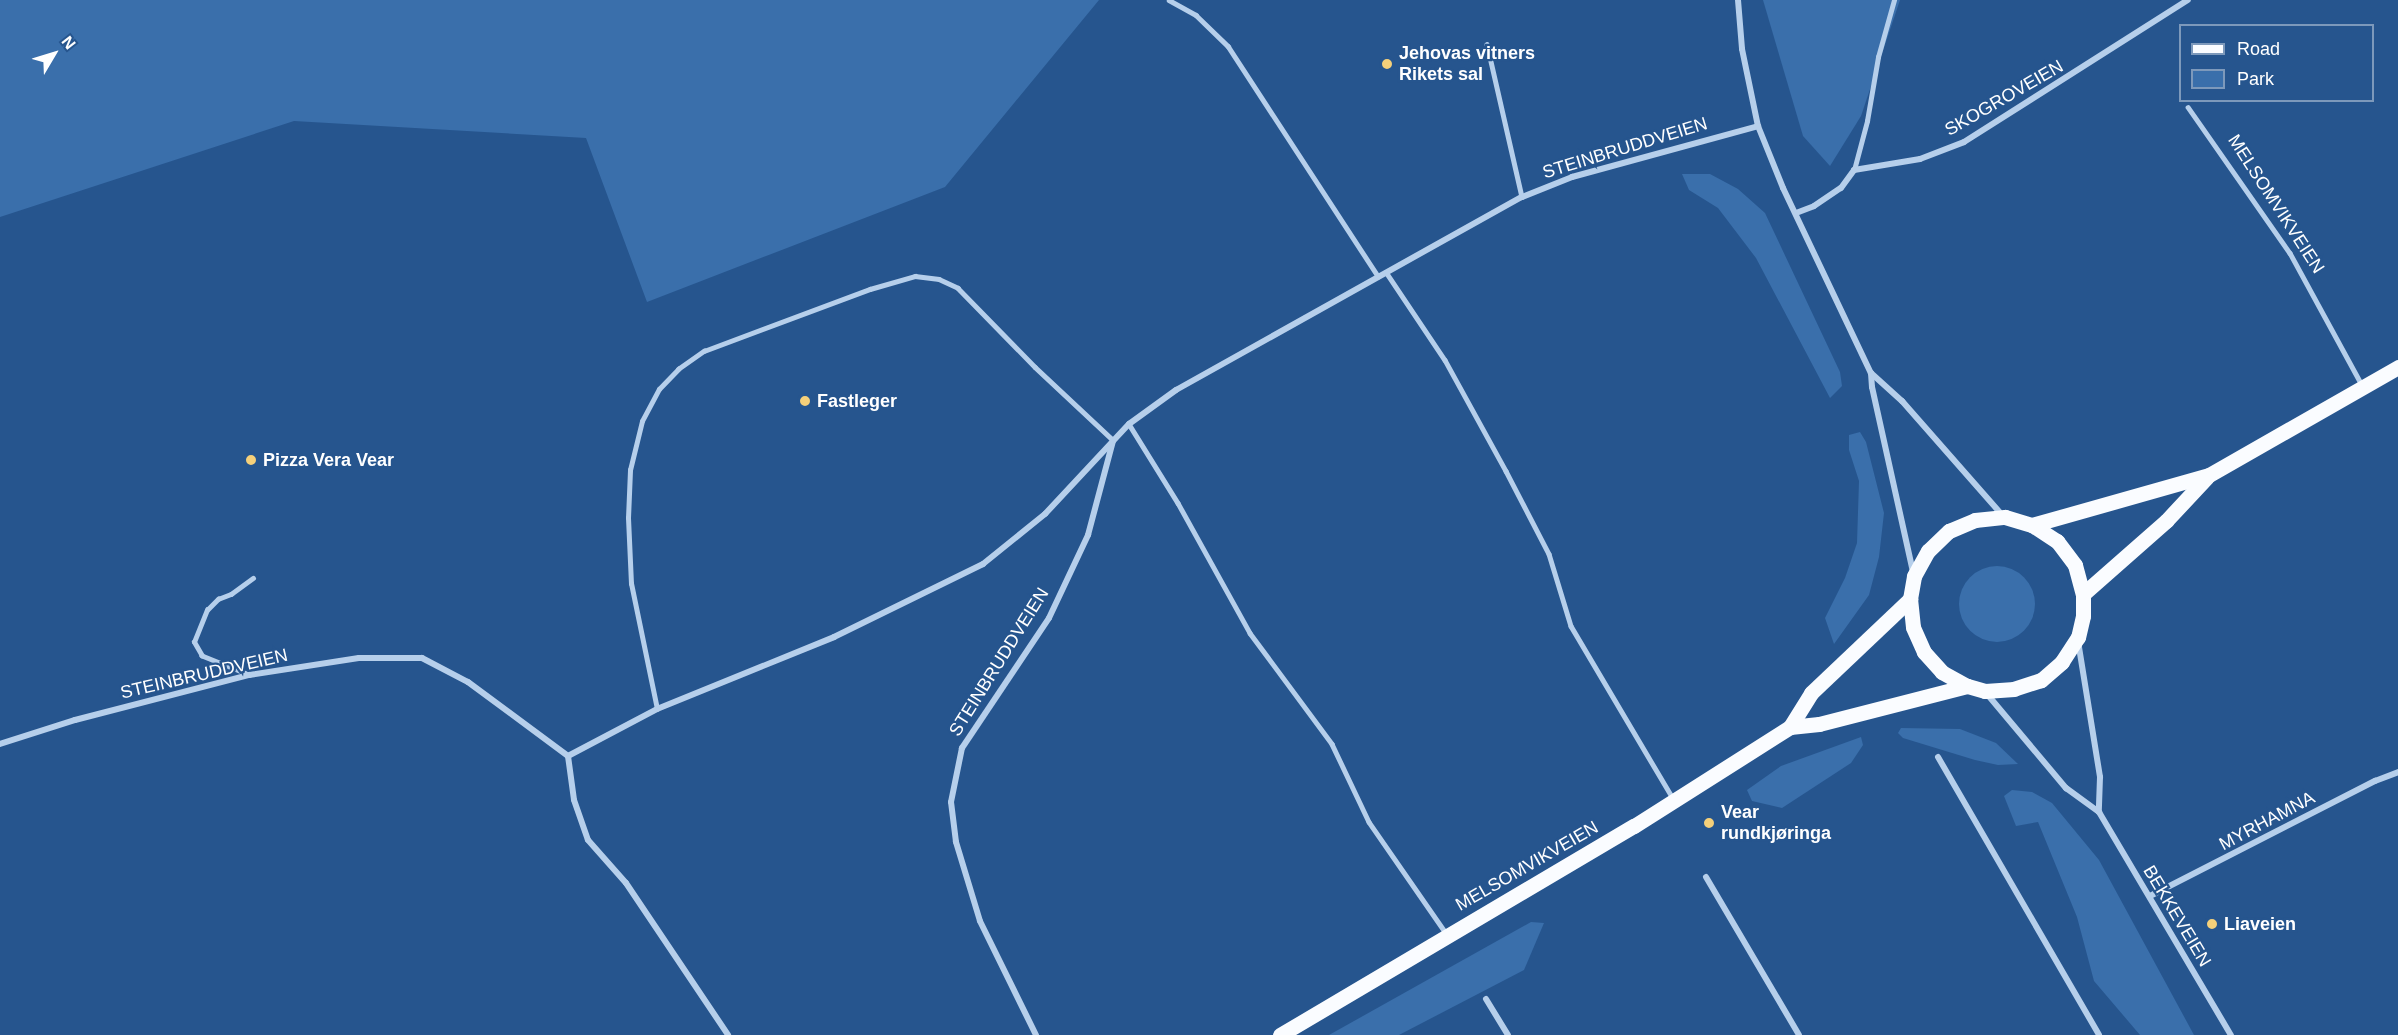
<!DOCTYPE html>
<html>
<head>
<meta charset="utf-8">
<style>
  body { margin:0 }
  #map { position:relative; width:2398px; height:1035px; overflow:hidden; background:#26558e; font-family:Helvetica,sans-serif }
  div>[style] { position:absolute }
  .green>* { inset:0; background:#3a6fab }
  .round { border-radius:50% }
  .service>* { height:4.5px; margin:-2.25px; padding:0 2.25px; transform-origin:2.25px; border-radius:2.25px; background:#b6cfeb }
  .minor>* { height:6px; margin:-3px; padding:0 3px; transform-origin:3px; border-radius:3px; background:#b6cfeb }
  .primary>* { height:15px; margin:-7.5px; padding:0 7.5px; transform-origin:7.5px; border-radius:7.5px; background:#fafcff }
  .dots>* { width:16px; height:16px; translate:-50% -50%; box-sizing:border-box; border:3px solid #26558e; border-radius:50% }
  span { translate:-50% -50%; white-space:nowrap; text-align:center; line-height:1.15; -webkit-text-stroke:4.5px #26558e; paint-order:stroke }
  .poi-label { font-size:18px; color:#fff; font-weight:700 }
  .left { translate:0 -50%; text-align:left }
  .street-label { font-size:18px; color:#fff }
  .legend { position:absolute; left:2179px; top:24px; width:195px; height:78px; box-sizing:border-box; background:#26558e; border:2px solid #7d99bb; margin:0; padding:8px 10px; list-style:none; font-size:18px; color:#fff }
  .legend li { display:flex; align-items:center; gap:12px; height:30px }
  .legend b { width:30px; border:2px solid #7d99bb }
  .north { position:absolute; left:24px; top:24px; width:60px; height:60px; -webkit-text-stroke:4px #26558e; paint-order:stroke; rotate:52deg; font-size:16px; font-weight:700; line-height:24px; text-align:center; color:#fff }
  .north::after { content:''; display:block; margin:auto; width:21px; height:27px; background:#fff; clip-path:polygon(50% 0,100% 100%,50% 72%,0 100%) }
</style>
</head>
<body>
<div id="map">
  <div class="green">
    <div style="clip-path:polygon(0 0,1099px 0,945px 187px,647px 302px,586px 138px,294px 121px,0 217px)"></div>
    <div style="clip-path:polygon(1763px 0,1900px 0,1861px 116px,1830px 166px,1803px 136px)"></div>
    <div style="clip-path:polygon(1682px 174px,1710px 174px,1738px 189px,1765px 213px,1840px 372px,1842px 386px,1830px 398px,1756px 258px,1718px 208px,1689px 190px)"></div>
    <div style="clip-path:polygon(1860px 432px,1866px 442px,1884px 513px,1879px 557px,1869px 595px,1834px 644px,1825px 618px,1845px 578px,1857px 543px,1859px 481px,1849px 450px,1849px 435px)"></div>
    <div class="round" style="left:1959px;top:566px;width:76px;height:76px"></div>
    <div style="clip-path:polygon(1901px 728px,1960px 729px,1996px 743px,2018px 764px,1998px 765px,1975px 760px,1903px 738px,1898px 733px)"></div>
    <div style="clip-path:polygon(1861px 737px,1863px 745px,1851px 763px,1782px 808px,1752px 801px,1747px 790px,1781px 766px)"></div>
    <div style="clip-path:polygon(2012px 790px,2032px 792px,2052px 803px,2099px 860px,2194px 1035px,2140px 1035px,2094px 981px,2077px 917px,2038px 822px,2016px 826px,2004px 796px)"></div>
    <div style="clip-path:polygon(1531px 922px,1544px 923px,1524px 970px,1399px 1035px,1329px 1035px)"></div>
  </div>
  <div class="service">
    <div style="left:1169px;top:0;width:31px;rotate:29deg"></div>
    <div style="left:1196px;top:15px;width:45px;rotate:44.1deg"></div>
    <div style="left:1228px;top:46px;width:275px;rotate:56.9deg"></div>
    <div style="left:1487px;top:44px;width:157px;rotate:77.1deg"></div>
    <div style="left:2188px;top:107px;width:178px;rotate:55.1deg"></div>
    <div style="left:2290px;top:253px;width:150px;rotate:61.4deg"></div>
    <div style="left:1854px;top:170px;width:51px;rotate:-75.1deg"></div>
    <div style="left:1867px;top:121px;width:65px;rotate:-80.2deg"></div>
    <div style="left:1878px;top:57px;width:59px;rotate:-74.3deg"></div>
    <div style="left:1386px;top:272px;width:106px;rotate:56.2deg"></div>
    <div style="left:1445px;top:360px;width:127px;rotate:61.2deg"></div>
    <div style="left:1506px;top:471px;width:93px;rotate:62.6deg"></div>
    <div style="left:1549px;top:554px;width:75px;rotate:73deg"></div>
    <div style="left:1571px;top:626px;width:199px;rotate:59.4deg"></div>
    <div style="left:1129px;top:424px;width:93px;rotate:58.2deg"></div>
    <div style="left:1178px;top:503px;width:149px;rotate:61deg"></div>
    <div style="left:1250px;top:633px;width:138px;rotate:53.5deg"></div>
    <div style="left:1332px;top:744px;width:86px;rotate:64.6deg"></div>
    <div style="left:1369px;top:822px;width:135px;rotate:55.3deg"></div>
    <div style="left:249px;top:675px;width:51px;rotate:-158deg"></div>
    <div style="left:202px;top:656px;width:16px;rotate:-120deg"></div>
    <div style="left:194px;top:642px;width:35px;rotate:-68deg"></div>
    <div style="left:207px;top:610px;width:16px;rotate:-45deg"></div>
    <div style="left:218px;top:599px;width:14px;rotate:-21deg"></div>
    <div style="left:231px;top:594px;width:27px;rotate:-36deg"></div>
    <div style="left:657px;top:709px;width:128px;rotate:-101.7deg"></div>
    <div style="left:631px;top:584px;width:66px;rotate:-92.6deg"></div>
    <div style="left:628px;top:518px;width:48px;rotate:-87.6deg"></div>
    <div style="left:630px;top:470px;width:50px;rotate:-76.2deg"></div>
    <div style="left:642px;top:421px;width:36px;rotate:-62deg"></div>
    <div style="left:659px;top:389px;width:28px;rotate:-46deg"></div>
    <div style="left:678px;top:369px;width:32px;rotate:-35deg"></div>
    <div style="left:704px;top:351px;width:177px;rotate:-20.5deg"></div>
    <div style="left:870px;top:289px;width:47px;rotate:-16.1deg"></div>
    <div style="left:915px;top:276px;width:24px;rotate:7deg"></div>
    <div style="left:939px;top:279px;width:21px;rotate:25deg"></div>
    <div style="left:958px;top:288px;width:110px;rotate:45.7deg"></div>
    <div style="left:1035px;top:367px;width:107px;rotate:43.1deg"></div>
  </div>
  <div class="minor">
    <div style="left:1738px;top:0;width:49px;rotate:85.3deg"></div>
    <div style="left:1742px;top:49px;width:79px;rotate:78.3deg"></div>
    <div style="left:1758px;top:126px;width:67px;rotate:68deg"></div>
    <div style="left:1783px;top:188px;width:205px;rotate:64.6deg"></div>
    <div style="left:1871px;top:373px;width:42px;rotate:42.1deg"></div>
    <div style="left:1902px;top:401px;width:152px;rotate:48.7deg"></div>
    <div style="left:1796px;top:213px;width:19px;rotate:-21deg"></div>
    <div style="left:1814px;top:206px;width:32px;rotate:-34deg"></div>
    <div style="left:1841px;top:188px;width:22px;rotate:-54deg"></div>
    <div style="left:1854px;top:170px;width:67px;rotate:-9.5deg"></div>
    <div style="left:1920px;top:159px;width:47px;rotate:-21.1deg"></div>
    <div style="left:1964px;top:142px;width:265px;rotate:-32.4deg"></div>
    <div style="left:1871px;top:373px;width:14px;rotate:86deg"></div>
    <div style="left:1872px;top:387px;width:189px;rotate:77.5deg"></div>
    <div style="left:2078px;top:641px;width:138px;rotate:80.8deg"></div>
    <div style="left:2100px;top:777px;width:35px;rotate:92deg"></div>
    <div style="left:1987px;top:694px;width:123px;rotate:50deg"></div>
    <div style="left:2066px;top:788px;width:41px;rotate:36deg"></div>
    <div style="left:2099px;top:812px;width:259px;rotate:59.4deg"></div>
    <div style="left:0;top:744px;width:79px;rotate:-17.7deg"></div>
    <div style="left:75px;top:720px;width:180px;rotate:-14.5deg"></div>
    <div style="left:249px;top:675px;width:111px;rotate:-8.8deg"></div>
    <div style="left:359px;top:658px;width:63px"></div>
    <div style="left:422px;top:658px;width:52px;rotate:27.6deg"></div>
    <div style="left:468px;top:682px;width:124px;rotate:36.5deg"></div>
    <div style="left:568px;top:756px;width:101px;rotate:-27.8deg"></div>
    <div style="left:657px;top:709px;width:191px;rotate:-22.1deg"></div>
    <div style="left:834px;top:637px;width:166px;rotate:-26.1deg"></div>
    <div style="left:983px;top:564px;width:80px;rotate:-38.9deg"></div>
    <div style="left:1045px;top:514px;width:123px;rotate:-47deg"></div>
    <div style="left:1129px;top:424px;width:58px;rotate:-35.9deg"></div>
    <div style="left:1176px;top:390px;width:396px;rotate:-29.2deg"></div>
    <div style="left:1522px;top:197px;width:54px;rotate:-21.8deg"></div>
    <div style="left:1572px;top:177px;width:193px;rotate:-15.3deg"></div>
    <div style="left:568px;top:756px;width:44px;rotate:82.2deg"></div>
    <div style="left:574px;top:800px;width:42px;rotate:70.7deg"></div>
    <div style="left:588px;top:840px;width:57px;rotate:48.5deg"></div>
    <div style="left:626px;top:883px;width:183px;rotate:56.1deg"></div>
    <div style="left:1938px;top:757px;width:321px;rotate:59.9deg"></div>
    <div style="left:1706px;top:877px;width:183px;rotate:59.5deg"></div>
    <div style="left:2150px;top:896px;width:253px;rotate:-27.1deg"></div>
    <div style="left:2375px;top:781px;width:25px;rotate:-21deg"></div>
    <div style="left:1486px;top:999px;width:42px;rotate:58.6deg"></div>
    <div style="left:1036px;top:1035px;width:127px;rotate:-116.2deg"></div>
    <div style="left:980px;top:921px;width:83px;rotate:-106.9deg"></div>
    <div style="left:956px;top:842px;width:40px;rotate:-97.1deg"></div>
    <div style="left:951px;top:802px;width:55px;rotate:-78.5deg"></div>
    <div style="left:962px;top:748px;width:156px;rotate:-56.2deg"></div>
    <div style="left:1049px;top:618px;width:92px;rotate:-64.8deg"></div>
    <div style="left:1088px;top:535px;width:97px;rotate:-75.1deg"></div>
  </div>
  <div class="primary">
    <div style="left:2032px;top:525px;width:30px;rotate:33deg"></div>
    <div style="left:2057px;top:541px;width:30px;rotate:53deg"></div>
    <div style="left:2075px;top:565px;width:30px;rotate:75deg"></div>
    <div style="left:2083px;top:594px;width:22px;rotate:90deg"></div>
    <div style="left:2083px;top:616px;width:22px;rotate:103deg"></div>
    <div style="left:2078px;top:637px;width:30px;rotate:123deg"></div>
    <div style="left:2062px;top:662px;width:28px;rotate:139deg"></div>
    <div style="left:2041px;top:680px;width:28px;rotate:162deg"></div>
    <div style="left:2014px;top:689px;width:29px;rotate:176deg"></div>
    <div style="left:1985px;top:691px;width:19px;rotate:-164deg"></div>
    <div style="left:1967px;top:686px;width:29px;rotate:-151deg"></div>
    <div style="left:1942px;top:672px;width:27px;rotate:-132deg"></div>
    <div style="left:1924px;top:652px;width:27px;rotate:-114deg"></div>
    <div style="left:1913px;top:627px;width:28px;rotate:-96deg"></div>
    <div style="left:1910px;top:599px;width:23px;rotate:-80deg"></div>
    <div style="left:1914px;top:576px;width:29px;rotate:-61deg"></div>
    <div style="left:1928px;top:551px;width:29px;rotate:-44deg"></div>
    <div style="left:1949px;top:531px;width:28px;rotate:-23deg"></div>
    <div style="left:1975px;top:520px;width:30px;rotate:-6deg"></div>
    <div style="left:2005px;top:517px;width:28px;rotate:17deg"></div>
    <div style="left:2032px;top:525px;width:184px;rotate:-15.8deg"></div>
    <div style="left:2209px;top:475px;width:218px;rotate:-29.7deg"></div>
    <div style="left:2083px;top:594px;width:111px;rotate:-41.3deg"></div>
    <div style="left:2166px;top:521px;width:60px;rotate:-47deg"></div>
    <div style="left:1790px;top:727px;width:40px;rotate:-58deg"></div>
    <div style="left:1811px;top:693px;width:137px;rotate:-43.5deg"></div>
    <div style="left:1280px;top:1035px;width:411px;rotate:-30.6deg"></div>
    <div style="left:1634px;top:826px;width:185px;rotate:-32.4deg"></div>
    <div style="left:1790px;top:727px;width:29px;rotate:-6deg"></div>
    <div style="left:1819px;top:724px;width:153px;rotate:-14.4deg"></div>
  </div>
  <div class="dots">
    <div style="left:1387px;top:64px;background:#f5d07a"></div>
    <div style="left:805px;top:401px;background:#f5d07a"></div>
    <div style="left:251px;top:460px;background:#f5d07a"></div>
    <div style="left:1709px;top:823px;background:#f5d07a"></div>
    <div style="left:2212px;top:924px;background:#f5d07a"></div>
  </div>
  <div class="poi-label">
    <span class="left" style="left:1399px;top:64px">Jehovas vitners<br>Rikets sal</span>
    <span class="left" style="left:817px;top:401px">Fastleger</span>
    <span class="left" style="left:263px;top:460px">Pizza Vera Vear</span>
    <span class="left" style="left:1721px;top:823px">Vear<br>rundkjøringa</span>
    <span class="left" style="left:2224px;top:924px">Liaveien</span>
  </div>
  <div class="street-label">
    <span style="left:2004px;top:98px;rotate:-30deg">SKOGROVEIEN</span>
    <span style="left:1625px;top:148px;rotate:-17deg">STEINBRUDDVEIEN</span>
    <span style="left:2276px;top:204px;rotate:57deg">MELSOMVIKVEIEN</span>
    <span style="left:999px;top:662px;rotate:-58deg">STEINBRUDDVEIEN</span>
    <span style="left:204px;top:674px;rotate:-13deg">STEINBRUDDVEIEN</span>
    <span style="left:2267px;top:821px;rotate:-28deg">MYRHAMNA</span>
    <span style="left:1527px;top:866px;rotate:-30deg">MELSOMVIKVEIEN</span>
    <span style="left:2177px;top:916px;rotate:59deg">BEKKEVEIEN</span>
  </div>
  <ul class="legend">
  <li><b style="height:8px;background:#fafcff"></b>Road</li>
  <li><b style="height:16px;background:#3a6fab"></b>Park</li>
  </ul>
  <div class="north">N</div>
</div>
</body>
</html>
